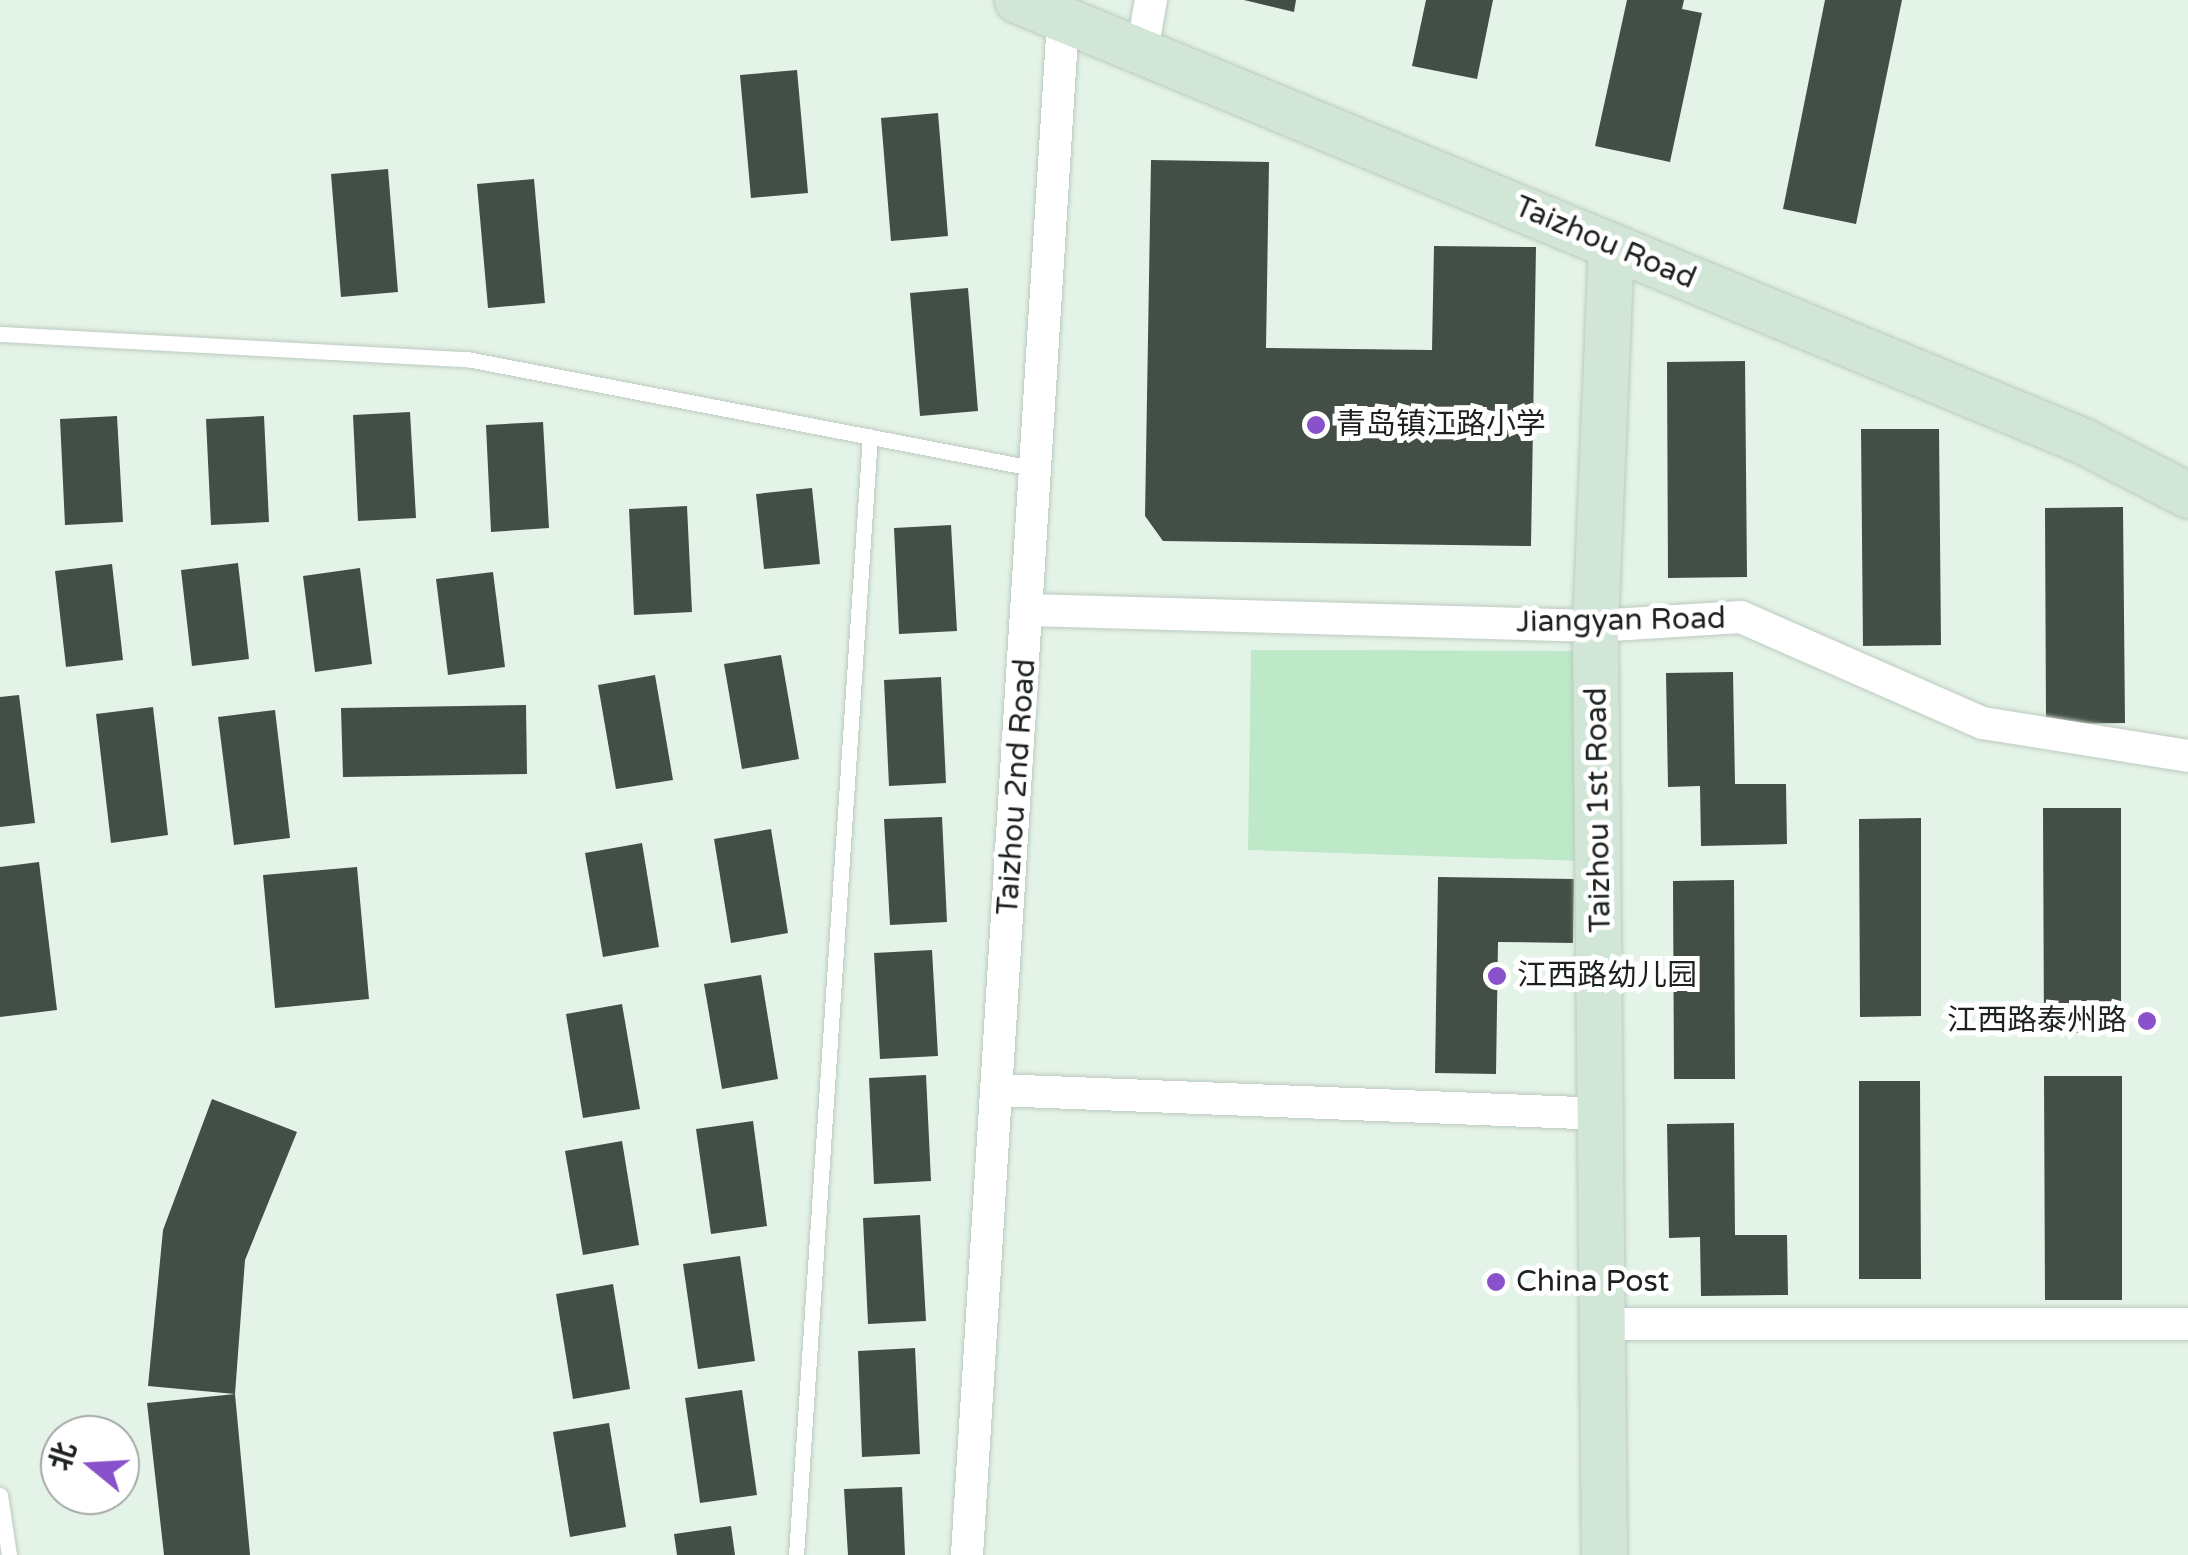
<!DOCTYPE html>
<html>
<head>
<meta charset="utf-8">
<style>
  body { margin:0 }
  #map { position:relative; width:2188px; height:1555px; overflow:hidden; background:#e4f3e7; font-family:"Varela Round","Noto Sans SC",sans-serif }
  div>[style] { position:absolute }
  .green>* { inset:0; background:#bde9c8 }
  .building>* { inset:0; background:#434f46 }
  .roads { filter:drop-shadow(0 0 2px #bccabf) drop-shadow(0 0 2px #bccabf) }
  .lane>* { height:15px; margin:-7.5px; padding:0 7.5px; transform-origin:7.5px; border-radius:7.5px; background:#fff }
  .street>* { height:32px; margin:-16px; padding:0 16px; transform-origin:16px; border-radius:16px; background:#fff }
  .secondary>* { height:45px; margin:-22.5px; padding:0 22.5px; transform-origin:22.5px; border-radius:22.5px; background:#d1e6d7 }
  .dots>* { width:28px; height:28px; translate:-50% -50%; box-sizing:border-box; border:5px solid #fff; border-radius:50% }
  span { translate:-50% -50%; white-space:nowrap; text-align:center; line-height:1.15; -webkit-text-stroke:10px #fff; paint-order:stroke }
  .street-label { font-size:30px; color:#1d221e }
  .poi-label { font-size:30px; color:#1d221e }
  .left { translate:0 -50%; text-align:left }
  .right { translate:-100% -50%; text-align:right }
  .north { position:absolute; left:40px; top:1415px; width:100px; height:100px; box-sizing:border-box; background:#fff; border:2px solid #a5a7a5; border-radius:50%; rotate:288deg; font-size:28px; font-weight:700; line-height:40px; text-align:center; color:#1d221e }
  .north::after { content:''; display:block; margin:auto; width:35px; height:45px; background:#8952ca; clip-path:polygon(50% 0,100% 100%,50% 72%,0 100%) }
</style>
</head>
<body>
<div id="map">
  <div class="green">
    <div style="clip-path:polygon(1251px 650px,1583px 651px,1583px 861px,1248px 850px)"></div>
  </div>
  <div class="building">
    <div style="clip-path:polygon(1244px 0,1296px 0,1294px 12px)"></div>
    <div style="clip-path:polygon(1426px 0,1493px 0,1477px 79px,1412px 66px)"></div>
    <div style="clip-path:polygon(1627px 0,1684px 0,1682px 9px,1702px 13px,1670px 162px,1595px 146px)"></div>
    <div style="clip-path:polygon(1825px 0,1902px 0,1856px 224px,1783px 209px)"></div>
    <div style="clip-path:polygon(797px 70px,808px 193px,751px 198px,740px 75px)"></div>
    <div style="clip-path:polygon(938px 113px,948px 236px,891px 241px,881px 118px)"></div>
    <div style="clip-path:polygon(1151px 160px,1269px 162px,1266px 348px,1432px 350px,1434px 246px,1536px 247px,1531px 546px,1163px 541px,1145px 516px)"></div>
    <div style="clip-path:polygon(388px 169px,398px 292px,341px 297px,331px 174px)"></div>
    <div style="clip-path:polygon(534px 179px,545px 303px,488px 308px,477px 184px)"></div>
    <div style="clip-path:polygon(968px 288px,978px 411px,920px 416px,910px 293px)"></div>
    <div style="clip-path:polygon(1745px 361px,1747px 577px,1668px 578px,1667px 362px)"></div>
    <div style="clip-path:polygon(410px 412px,416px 518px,358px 521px,353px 415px)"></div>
    <div style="clip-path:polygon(117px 416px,123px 522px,65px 525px,60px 419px)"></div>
    <div style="clip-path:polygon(264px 416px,269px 522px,211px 525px,206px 419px)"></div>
    <div style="clip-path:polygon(543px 422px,549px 528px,491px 532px,486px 425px)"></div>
    <div style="clip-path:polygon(1861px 429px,1939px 429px,1941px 645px,1863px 646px)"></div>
    <div style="clip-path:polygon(812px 488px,820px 564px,764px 569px,756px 494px)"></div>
    <div style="clip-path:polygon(687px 506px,692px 612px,634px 615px,629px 509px)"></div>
    <div style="clip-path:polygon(2123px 507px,2125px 723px,2046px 724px,2045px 508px)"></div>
    <div style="clip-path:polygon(951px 525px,957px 631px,899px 634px,894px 528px)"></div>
    <div style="clip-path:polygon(238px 563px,249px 659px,192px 666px,181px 570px)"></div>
    <div style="clip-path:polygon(112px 564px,123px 660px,66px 667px,55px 571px)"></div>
    <div style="clip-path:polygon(360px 568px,372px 664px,315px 672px,303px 576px)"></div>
    <div style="clip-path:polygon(493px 572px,505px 667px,448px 675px,436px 579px)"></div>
    <div style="clip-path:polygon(781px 655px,799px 759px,742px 769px,724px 664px)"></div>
    <div style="clip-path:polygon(1733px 672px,1735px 784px,1786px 784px,1787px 844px,1701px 846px,1700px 786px,1668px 787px,1666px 673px)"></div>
    <div style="clip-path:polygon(655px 675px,673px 780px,616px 789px,598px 685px)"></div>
    <div style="clip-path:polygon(941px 677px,946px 783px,889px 786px,884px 680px)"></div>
    <div style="clip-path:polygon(19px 695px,35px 823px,0 827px,0 697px)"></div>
    <div style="clip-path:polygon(526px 705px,527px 774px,343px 777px,341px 708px)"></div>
    <div style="clip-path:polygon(153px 707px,168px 835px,111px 843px,96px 714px)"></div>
    <div style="clip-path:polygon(275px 710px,290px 838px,234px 845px,218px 717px)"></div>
    <div style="clip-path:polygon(2043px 808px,2121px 808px,2121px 1033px,2044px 1033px)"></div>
    <div style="clip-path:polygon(942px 817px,947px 922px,890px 925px,884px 819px)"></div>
    <div style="clip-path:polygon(1921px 818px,1921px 1016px,1860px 1017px,1859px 819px)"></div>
    <div style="clip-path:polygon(771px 829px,788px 933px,731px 943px,714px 839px)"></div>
    <div style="clip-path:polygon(642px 843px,659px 947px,603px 957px,585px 853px)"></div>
    <div style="clip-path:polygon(39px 862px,57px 1010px,0 1017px,0 867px)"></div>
    <div style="clip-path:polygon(357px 867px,369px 999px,275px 1008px,263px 875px)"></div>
    <div style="clip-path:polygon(1438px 877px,1574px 879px,1573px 943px,1498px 942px,1496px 1074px,1435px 1073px)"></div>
    <div style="clip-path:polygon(1734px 880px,1735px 1079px,1674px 1079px,1673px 881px)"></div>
    <div style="clip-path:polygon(932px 950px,938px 1056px,880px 1059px,874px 953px)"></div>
    <div style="clip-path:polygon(761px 975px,778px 1079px,722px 1089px,704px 984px)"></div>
    <div style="clip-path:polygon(622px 1004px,640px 1109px,583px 1118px,566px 1014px)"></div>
    <div style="clip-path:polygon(926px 1075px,931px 1181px,874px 1184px,869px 1078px)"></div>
    <div style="clip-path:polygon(2044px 1076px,2122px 1076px,2122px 1300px,2045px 1300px)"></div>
    <div style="clip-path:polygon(1859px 1081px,1920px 1081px,1921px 1279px,1859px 1279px)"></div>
    <div style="clip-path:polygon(212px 1099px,297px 1132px,245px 1260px,235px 1394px,148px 1386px,163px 1230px)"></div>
    <div style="clip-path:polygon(753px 1121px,767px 1226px,711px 1234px,696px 1129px)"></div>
    <div style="clip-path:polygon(1734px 1123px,1735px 1235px,1787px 1235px,1788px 1295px,1701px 1296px,1700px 1237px,1669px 1238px,1667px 1124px)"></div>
    <div style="clip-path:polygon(622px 1141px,639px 1245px,583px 1255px,565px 1151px)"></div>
    <div style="clip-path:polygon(920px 1215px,926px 1321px,868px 1324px,863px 1218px)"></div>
    <div style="clip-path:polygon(740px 1256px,755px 1361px,698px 1369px,683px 1264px)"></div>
    <div style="clip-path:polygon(613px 1284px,630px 1389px,573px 1399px,556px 1294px)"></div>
    <div style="clip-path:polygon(915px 1348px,920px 1454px,862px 1457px,858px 1351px)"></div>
    <div style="clip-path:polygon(742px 1390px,757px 1495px,700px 1503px,685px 1398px)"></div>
    <div style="clip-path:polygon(235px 1394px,250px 1555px,164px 1555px,147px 1403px)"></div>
    <div style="clip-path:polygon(609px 1423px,626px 1527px,570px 1537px,553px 1432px)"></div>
    <div style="clip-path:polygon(902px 1487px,905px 1555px,848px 1555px,844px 1489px)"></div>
    <div style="clip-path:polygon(731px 1526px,735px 1555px,677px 1555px,674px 1534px)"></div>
  </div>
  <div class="roads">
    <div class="lane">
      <div style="left:0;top:334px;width:468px;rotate:3.1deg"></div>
      <div style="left:467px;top:359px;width:581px;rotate:10.92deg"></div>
      <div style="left:0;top:1495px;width:61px;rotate:81.5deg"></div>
      <div style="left:796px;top:1555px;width:1121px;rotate:-86.22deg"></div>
    </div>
    <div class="street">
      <div style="left:1142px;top:51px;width:52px;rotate:-80deg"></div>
      <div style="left:1029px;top:610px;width:566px;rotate:1.62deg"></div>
      <div style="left:1595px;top:626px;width:146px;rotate:-3.5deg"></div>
      <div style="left:1741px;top:617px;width:264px;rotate:23.7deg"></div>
      <div style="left:1983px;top:723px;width:208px;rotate:9.1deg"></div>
      <div style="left:997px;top:1090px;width:609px;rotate:2.26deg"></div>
      <div style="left:1605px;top:1324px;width:583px"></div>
      <div style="left:967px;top:1555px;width:1539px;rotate:-86.42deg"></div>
    </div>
    <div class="secondary">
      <div style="left:1017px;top:0;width:1154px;rotate:22.47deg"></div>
      <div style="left:2083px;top:441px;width:118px;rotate:27.2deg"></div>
      <div style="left:1604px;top:1555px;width:929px;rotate:-90.56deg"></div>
      <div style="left:1595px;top:626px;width:381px;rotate:-87.6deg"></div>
    </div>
  </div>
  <div class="dots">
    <div style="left:1316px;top:425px;background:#8952ca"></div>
    <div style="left:1497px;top:976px;background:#8952ca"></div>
    <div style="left:2147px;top:1021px;background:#8952ca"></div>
    <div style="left:1496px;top:1282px;background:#8952ca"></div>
  </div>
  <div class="street-label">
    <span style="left:1605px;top:243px;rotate:23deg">Taizhou Road</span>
    <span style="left:1621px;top:621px;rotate:-1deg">Jiangyan Road</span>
    <span style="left:1017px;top:787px;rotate:-86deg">Taizhou 2nd Road</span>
    <span style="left:1599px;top:810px;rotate:-91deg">Taizhou 1st Road</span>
  </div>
  <div class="poi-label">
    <span class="left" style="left:1336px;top:425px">青岛镇江路小学</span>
    <span class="left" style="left:1517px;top:976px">江西路幼儿园</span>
    <span class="right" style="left:2127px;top:1021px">江西路泰州路</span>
    <span class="left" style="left:1516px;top:1282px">China Post</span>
  </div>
  <div class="north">北</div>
</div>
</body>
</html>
